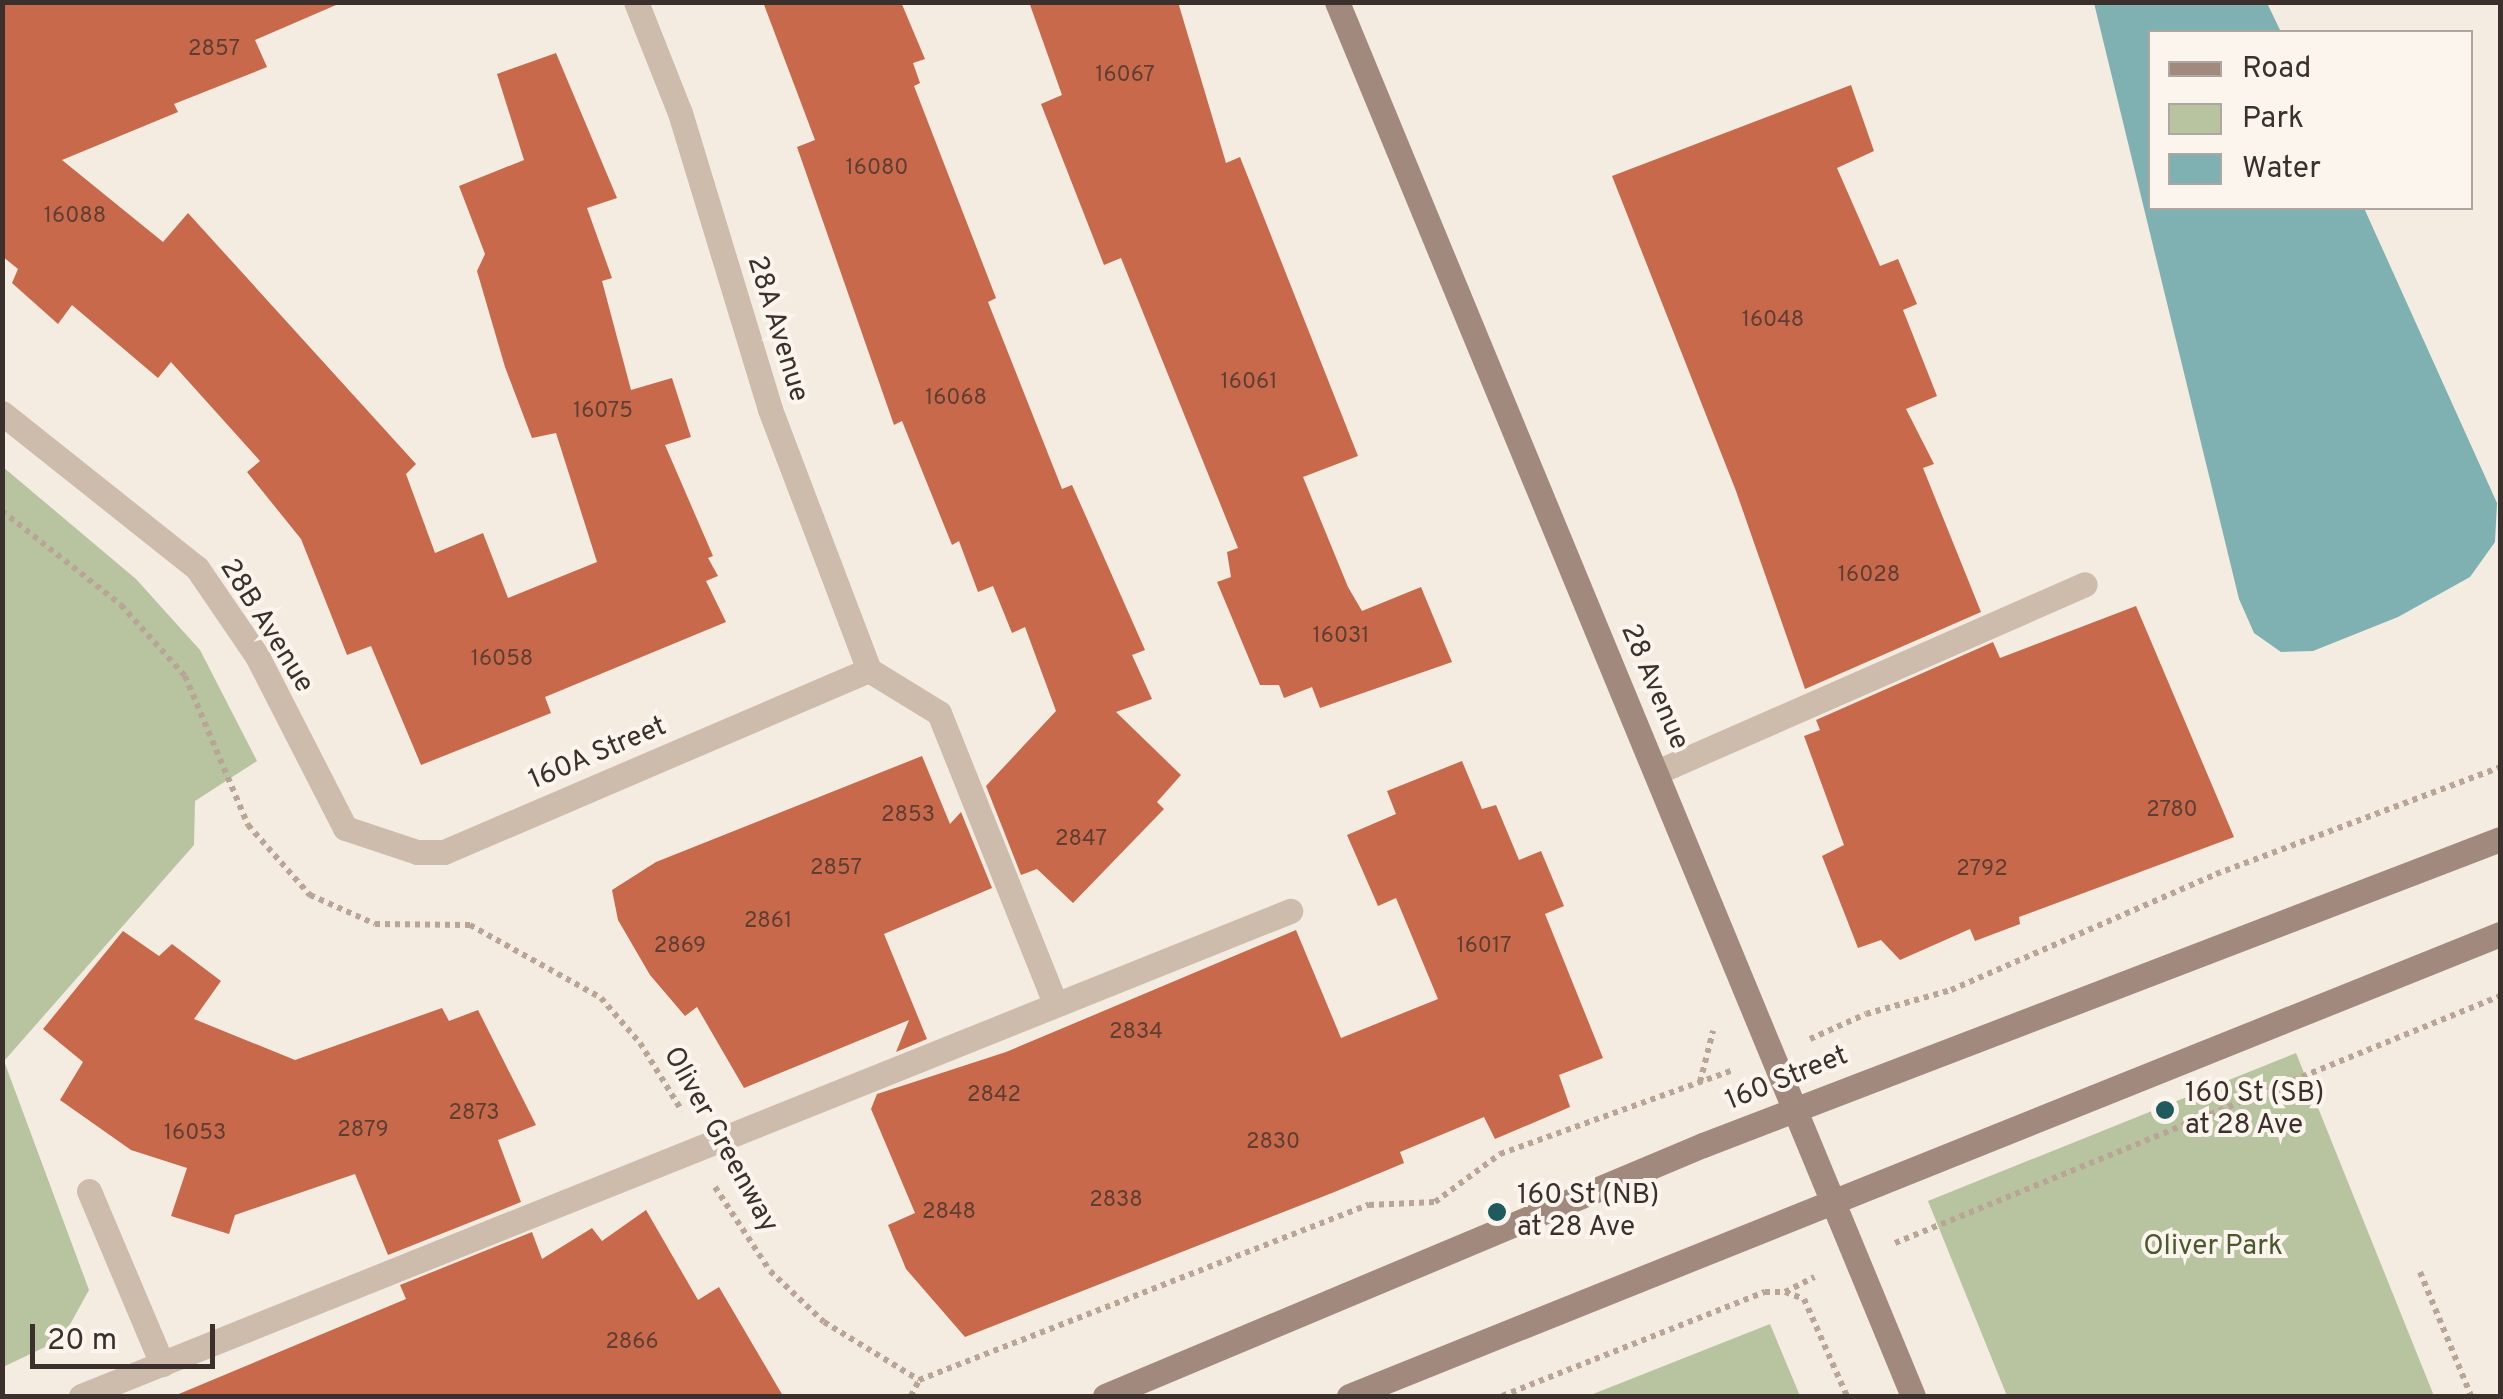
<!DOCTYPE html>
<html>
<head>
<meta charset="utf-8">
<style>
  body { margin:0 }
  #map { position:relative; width:2503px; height:1399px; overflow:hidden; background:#f4ebe1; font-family:Overpass,sans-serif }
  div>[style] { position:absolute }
  .green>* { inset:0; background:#b8c4a0 }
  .water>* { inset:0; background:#7fb0b2 }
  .building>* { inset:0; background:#c8694b }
  .path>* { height:6px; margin-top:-3px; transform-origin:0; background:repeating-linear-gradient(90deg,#b9a596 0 5px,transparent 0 10px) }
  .lane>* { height:25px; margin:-12.5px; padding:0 12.5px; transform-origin:12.5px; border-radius:12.5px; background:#cdbbac }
  .street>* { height:25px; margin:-12.5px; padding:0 12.5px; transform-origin:12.5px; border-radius:12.5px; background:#cdbbac }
  .secondary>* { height:25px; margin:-12.5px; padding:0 12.5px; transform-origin:12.5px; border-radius:12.5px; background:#a18a7d }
  .dots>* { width:28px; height:28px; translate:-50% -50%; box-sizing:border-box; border:5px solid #fbf5ee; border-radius:50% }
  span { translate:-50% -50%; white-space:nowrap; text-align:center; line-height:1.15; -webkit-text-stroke:8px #fbf5ee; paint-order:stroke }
  .number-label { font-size:22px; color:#5e3e33 }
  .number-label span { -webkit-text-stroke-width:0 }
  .street-label { font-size:28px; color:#3b302b }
  .poi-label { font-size:28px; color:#3b302b }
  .left { translate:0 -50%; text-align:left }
  .park-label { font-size:28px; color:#4a5a2e }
  .frame { position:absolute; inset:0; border:5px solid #3b302b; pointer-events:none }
  .legend { position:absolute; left:2148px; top:30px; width:325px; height:180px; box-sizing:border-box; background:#fbf5ee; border:2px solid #aea6a0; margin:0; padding:12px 18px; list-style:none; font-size:30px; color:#3b302b }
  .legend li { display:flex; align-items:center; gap:20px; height:50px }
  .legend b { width:50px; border:2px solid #aea6a0 }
  .scale { position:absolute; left:30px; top:1324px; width:185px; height:45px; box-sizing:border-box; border:5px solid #3b302b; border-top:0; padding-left:12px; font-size:30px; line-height:35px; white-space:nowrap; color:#3b302b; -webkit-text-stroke:8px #fbf5ee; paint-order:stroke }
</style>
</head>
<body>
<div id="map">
  <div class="green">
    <div style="clip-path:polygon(3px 467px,136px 579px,200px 650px,257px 761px,195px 801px,194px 845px,4px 1061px,89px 1290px,62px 1339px,3px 1367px)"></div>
    <div style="clip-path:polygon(2296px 1053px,2434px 1396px,2007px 1396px,1928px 1201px)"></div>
    <div style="clip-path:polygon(1770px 1324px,1800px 1396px,1588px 1396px)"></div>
  </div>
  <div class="water">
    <div style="clip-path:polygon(2094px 3px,2267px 3px,2281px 32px,2150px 32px,2150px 208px,2364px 208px,2497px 503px,2495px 542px,2470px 577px,2398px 617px,2313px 651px,2281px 652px,2254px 633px,2239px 599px)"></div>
  </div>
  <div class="building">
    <div style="clip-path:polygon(2px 2px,343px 2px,255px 40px,267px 67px,174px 104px,178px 112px,62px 160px,163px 242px,188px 213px,416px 464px,406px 474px,435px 553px,483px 533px,508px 598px,597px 562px,556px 433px,532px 438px,505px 367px,477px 271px,485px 254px,459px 186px,524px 160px,497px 74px,556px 53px,617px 198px,587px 208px,612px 278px,602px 281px,631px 390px,672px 378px,691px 437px,665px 445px,713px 556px,708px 558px,718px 576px,706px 581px,726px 622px,545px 697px,551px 713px,421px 765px,371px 646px,347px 655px,301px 539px,247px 472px,260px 461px,171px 362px,158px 378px,72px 305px,58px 324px,12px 283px,18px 269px,2px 256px)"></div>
    <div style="clip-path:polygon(763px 2px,901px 2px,925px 59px,913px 63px,920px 83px,914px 86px,996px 298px,988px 302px,1062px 489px,1072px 485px,1145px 650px,1132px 655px,1152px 699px,1116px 712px,1181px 775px,1157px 802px,1164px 809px,1073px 903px,1037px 869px,1021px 875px,986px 786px,1056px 711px,1025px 627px,1012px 633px,993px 586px,978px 592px,959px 541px,952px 545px,902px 421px,894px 425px,797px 147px,815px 140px)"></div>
    <div style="clip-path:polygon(1029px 2px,1178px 2px,1226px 163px,1240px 157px,1358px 456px,1303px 477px,1348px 587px,1362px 611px,1421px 587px,1452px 662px,1320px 708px,1312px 687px,1284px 698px,1279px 685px,1260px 685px,1217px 582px,1231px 577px,1227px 552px,1238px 548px,1121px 258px,1104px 265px,1041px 104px,1062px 95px)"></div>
    <div style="clip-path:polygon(1851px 85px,1874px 151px,1837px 168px,1880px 266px,1898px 259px,1917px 304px,1903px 310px,1937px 396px,1906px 409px,1934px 464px,1923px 468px,1981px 612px,1805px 689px,1736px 491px,1612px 176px)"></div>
    <div style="clip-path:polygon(2136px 606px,2234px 837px,2019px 917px,2020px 924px,1975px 941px,1970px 929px,1900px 960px,1881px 940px,1858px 948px,1822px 856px,1844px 845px,1804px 736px,1820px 730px,1816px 720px,1993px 642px,2000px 658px)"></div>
    <div style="clip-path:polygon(922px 756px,950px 824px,961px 812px,992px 888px,884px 934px,927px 1039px,896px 1052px,909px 1020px,744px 1088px,697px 1007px,685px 1016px,650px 975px,618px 920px,612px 890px,656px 862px)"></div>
    <div style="clip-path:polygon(1462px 761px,1482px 809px,1496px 805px,1519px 860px,1541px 851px,1564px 906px,1545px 914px,1603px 1058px,1559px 1075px,1570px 1107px,1495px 1139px,1484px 1117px,1400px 1152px,1404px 1163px,1332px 1193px,965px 1337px,906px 1269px,888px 1225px,915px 1213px,871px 1109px,877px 1094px,1006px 1052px,1296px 930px,1341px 1038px,1438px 999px,1396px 898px,1378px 906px,1347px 835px,1396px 814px,1387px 791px)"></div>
    <div style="clip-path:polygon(123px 931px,159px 956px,172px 944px,221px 981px,194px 1019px,295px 1060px,442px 1008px,449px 1021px,478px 1010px,536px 1125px,498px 1140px,521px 1202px,388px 1255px,355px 1174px,235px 1215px,229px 1234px,171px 1216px,187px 1168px,131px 1150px,60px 1100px,83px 1062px,43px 1029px)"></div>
    <div style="clip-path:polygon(646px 1210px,698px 1300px,719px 1287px,783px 1396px,174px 1396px,406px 1299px,400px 1285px,532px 1232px,542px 1259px,592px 1228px,602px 1241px)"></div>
  </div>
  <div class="path">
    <div style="left:2px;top:511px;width:152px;rotate:38.3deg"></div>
    <div style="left:121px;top:605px;width:96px;rotate:48deg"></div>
    <div style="left:185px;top:676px;width:162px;rotate:67.1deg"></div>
    <div style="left:248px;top:825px;width:94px;rotate:48.5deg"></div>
    <div style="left:310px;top:895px;width:71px;rotate:24deg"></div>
    <div style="left:375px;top:924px;width:95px;rotate:0.6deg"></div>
    <div style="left:470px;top:925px;width:150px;rotate:29.1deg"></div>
    <div style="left:601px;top:998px;width:60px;rotate:49.1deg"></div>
    <div style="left:640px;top:1043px;width:80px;rotate:58.3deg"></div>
    <div style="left:1810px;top:1039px;width:61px;rotate:-24.1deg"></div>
    <div style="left:1866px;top:1014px;width:88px;rotate:-15.8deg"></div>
    <div style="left:1951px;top:990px;width:289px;rotate:-23.6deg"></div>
    <div style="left:2216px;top:874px;width:303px;rotate:-20.6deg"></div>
    <div style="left:1700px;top:1082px;width:53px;rotate:-75.7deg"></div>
    <div style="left:715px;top:1187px;width:100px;rotate:56.8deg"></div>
    <div style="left:770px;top:1271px;width:74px;rotate:43.4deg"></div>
    <div style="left:824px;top:1322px;width:111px;rotate:31.4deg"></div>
    <div style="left:919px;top:1380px;width:483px;rotate:-21.3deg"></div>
    <div style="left:1369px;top:1205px;width:66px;rotate:-2.6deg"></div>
    <div style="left:1435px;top:1202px;width:81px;rotate:-36.4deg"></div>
    <div style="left:1500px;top:1154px;width:248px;rotate:-19.8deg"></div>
    <div style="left:1895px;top:1243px;width:653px;rotate:-22.21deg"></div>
    <div style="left:2420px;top:1272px;width:134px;rotate:67.6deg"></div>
    <div style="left:1785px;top:1292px;width:33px;rotate:-27deg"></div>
    <div style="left:911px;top:1396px;width:18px;rotate:-63deg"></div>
    <div style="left:1502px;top:1396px;width:283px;rotate:-21.6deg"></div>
    <div style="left:1765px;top:1292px;width:20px"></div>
    <div style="left:1785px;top:1292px;width:20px;rotate:20deg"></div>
    <div style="left:1804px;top:1299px;width:106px;rotate:66.1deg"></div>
  </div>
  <div class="lane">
    <div style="left:869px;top:670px;width:82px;rotate:31.6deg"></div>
    <div style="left:939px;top:713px;width:312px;rotate:68.2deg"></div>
    <div style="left:1657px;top:772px;width:467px;rotate:-23.7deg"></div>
    <div style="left:89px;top:1191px;width:188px;rotate:67.1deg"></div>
    <div style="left:81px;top:1396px;width:1303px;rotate:-21.86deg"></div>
  </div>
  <div class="street">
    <div style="left:2px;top:413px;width:249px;rotate:38.5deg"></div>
    <div style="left:197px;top:568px;width:107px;rotate:55.7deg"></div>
    <div style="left:257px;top:656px;width:193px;rotate:62.9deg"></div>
    <div style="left:345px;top:828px;width:76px;rotate:18.4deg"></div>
    <div style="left:417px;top:852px;width:27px"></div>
    <div style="left:444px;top:852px;width:462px;rotate:-23.2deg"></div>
    <div style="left:869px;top:670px;width:279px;rotate:-110.8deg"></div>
    <div style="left:770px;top:409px;width:309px;rotate:-106.9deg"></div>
    <div style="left:680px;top:113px;width:119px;rotate:-111.6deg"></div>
  </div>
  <div class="secondary">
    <div style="left:1337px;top:2px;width:1508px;rotate:67.55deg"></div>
    <div style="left:1105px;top:1396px;width:649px;rotate:-22.77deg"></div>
    <div style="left:1703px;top:1145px;width:854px;rotate:-21deg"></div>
    <div style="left:1349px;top:1396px;width:1240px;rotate:-21.87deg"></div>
  </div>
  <div class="dots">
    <div style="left:2165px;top:1110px;background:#1f5a5e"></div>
    <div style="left:1497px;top:1212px;background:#1f5a5e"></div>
  </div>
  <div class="number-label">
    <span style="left:214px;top:50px">2857</span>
    <span style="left:1125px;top:76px">16067</span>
    <span style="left:877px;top:169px">16080</span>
    <span style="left:75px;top:217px">16088</span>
    <span style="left:1773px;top:321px">16048</span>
    <span style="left:1249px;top:383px">16061</span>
    <span style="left:956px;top:399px">16068</span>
    <span style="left:603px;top:412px">16075</span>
    <span style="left:1869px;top:576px">16028</span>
    <span style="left:1341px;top:637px">16031</span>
    <span style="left:502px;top:660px">16058</span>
    <span style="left:2172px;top:811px">2780</span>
    <span style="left:908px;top:816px">2853</span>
    <span style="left:1081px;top:840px">2847</span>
    <span style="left:836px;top:869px">2857</span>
    <span style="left:1982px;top:870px">2792</span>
    <span style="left:768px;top:922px">2861</span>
    <span style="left:680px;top:947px">2869</span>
    <span style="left:1484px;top:947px">16017</span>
    <span style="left:1136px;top:1033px">2834</span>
    <span style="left:994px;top:1096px">2842</span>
    <span style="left:474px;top:1114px">2873</span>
    <span style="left:363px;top:1131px">2879</span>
    <span style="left:195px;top:1134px">16053</span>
    <span style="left:1273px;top:1143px">2830</span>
    <span style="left:1116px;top:1201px">2838</span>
    <span style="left:949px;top:1213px">2848</span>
    <span style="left:632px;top:1343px">2866</span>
  </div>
  <div class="street-label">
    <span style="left:777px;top:329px;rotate:73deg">28A Avenue</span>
    <span style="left:266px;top:626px;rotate:58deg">28B Avenue</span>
    <span style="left:1654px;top:687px;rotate:67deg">28 Avenue</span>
    <span style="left:598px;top:754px;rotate:-23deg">160A Street</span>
    <span style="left:1787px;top:1079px;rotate:-22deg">160 Street</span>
    <span style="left:720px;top:1140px;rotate:61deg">Oliver Greenway</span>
  </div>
  <div class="poi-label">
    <span class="left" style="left:2185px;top:1110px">160 St (SB)<br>at 28 Ave</span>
    <span class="left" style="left:1517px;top:1212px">160 St (NB)<br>at 28 Ave</span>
  </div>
  <div class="park-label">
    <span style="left:2213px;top:1247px">Oliver Park</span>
  </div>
  <div class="frame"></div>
  <ul class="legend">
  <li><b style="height:12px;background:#a18a7d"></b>Road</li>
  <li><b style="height:28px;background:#b8c4a0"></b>Park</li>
  <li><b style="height:28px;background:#7fb0b2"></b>Water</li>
  </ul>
  <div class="scale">20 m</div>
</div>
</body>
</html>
